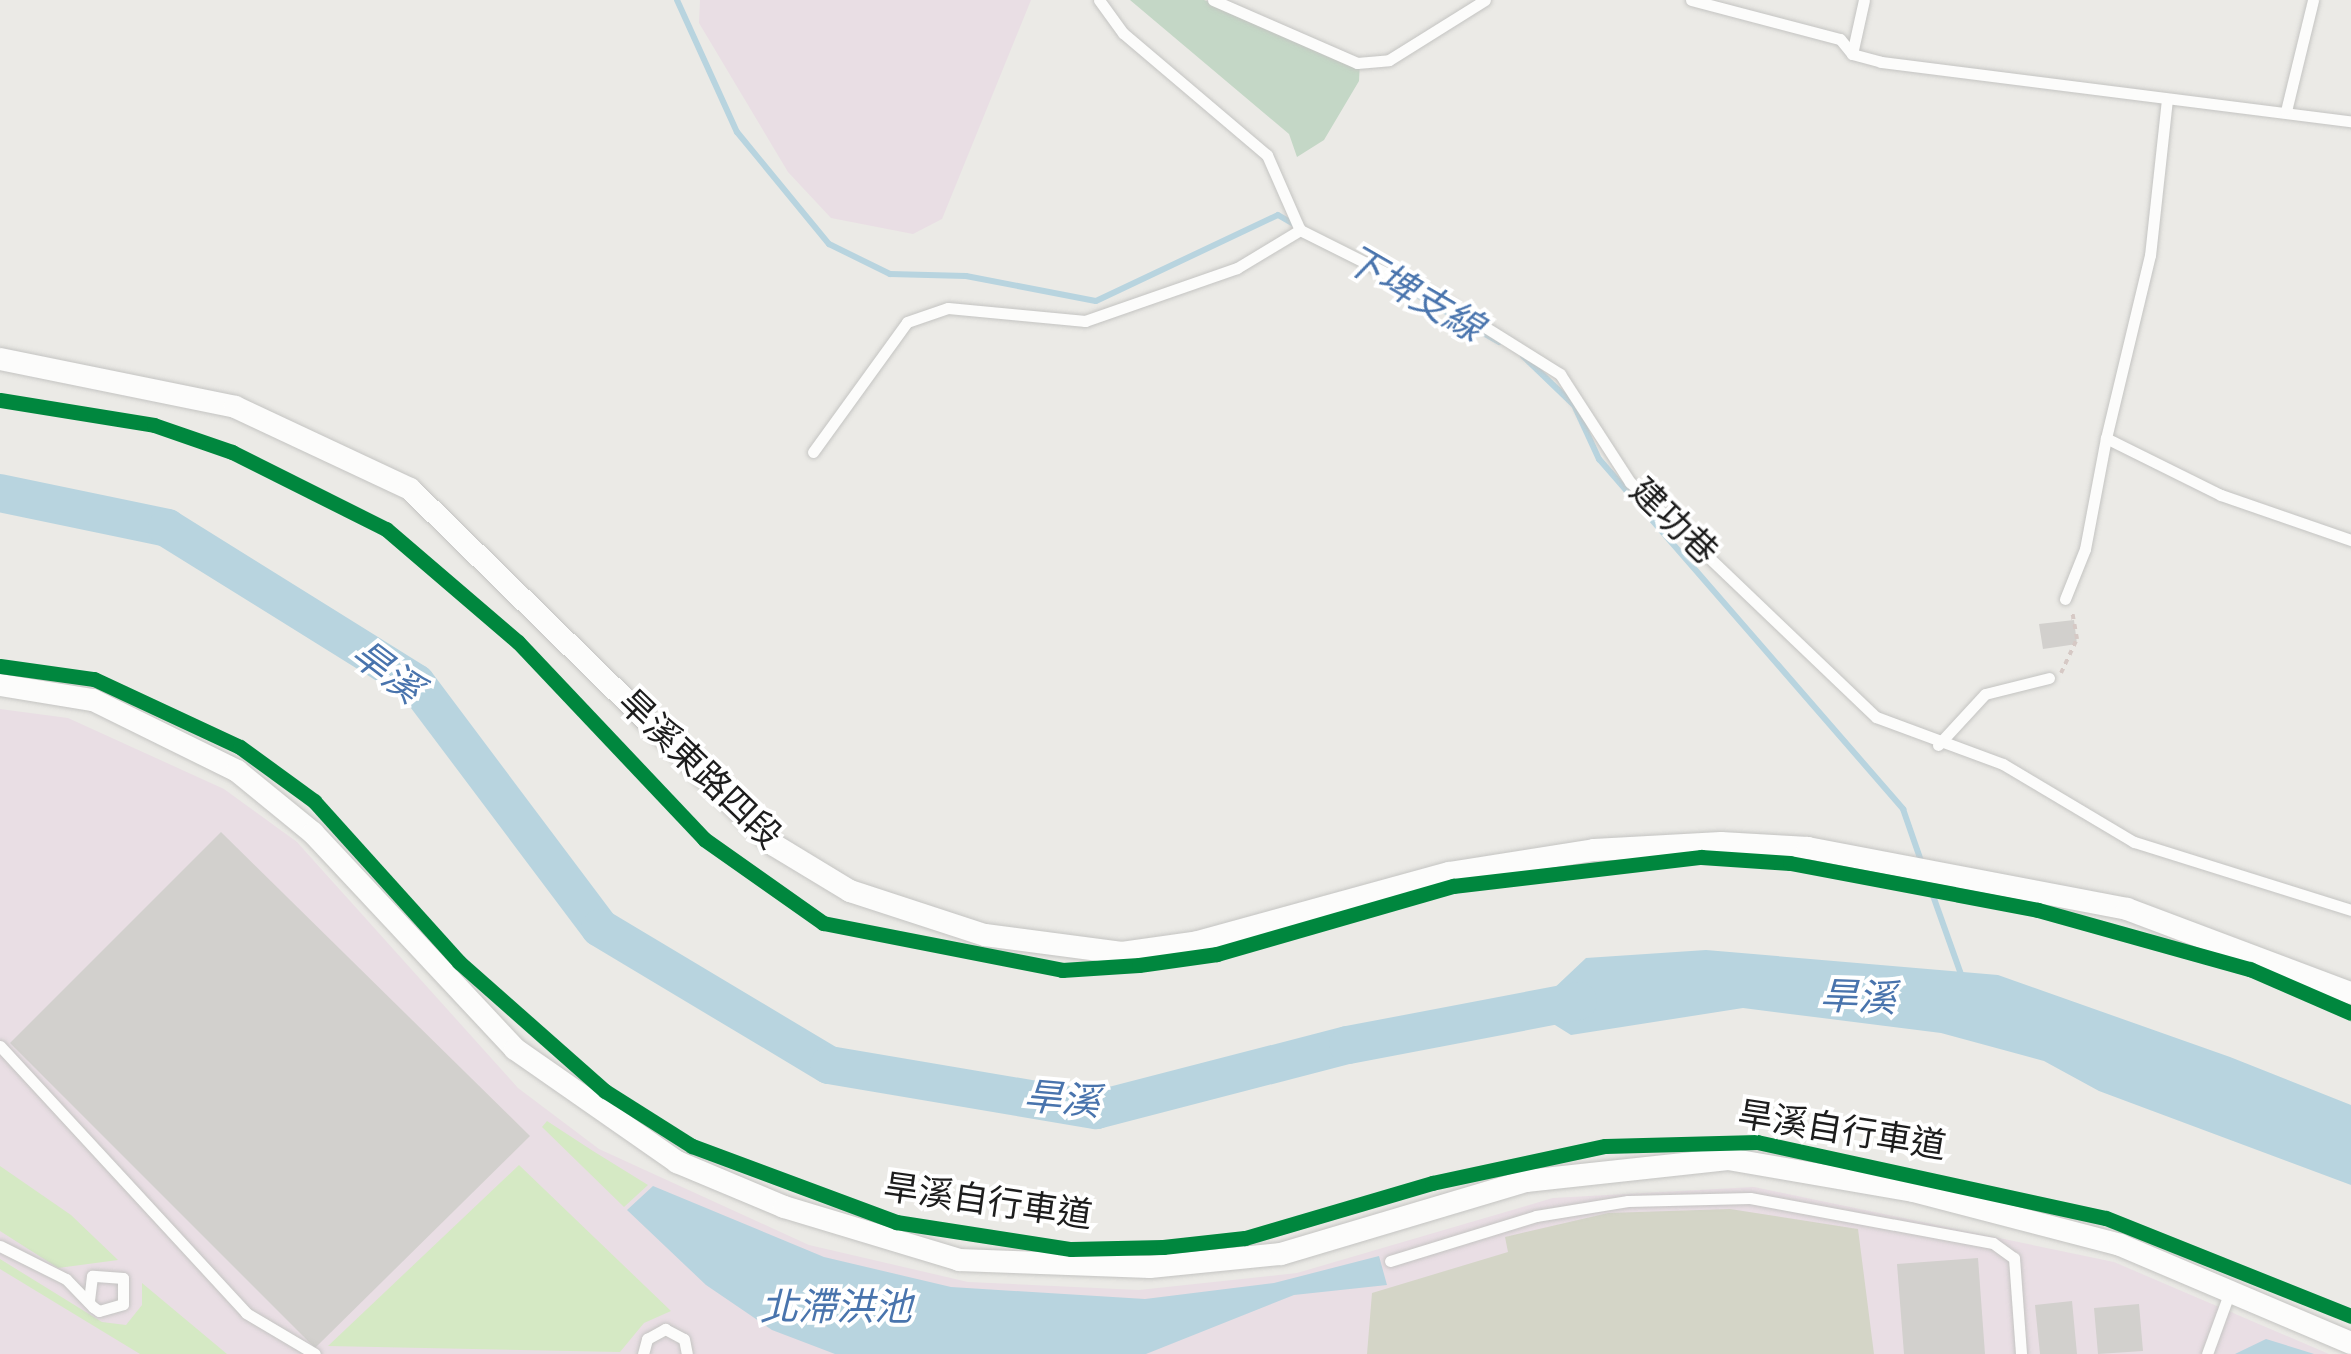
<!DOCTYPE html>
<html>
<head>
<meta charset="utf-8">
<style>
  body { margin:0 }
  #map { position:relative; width:2351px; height:1354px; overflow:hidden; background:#ebeae6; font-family:Jost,"Noto Sans TC",sans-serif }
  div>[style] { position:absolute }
  .industrial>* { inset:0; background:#e9dee4 }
  .construction>* { inset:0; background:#d4d5c7 }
  .grass>* { inset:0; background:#d5e9c4 }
  .cemetery>* { inset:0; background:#c4d7c6 }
  .water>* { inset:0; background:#b8d4df }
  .stream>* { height:6px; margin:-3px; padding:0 3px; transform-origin:3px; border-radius:3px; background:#b8d4df }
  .river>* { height:38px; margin:-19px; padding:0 19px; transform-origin:19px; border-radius:19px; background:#b8d4df }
  .building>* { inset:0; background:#d2d0cd }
  .path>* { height:4px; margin-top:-2px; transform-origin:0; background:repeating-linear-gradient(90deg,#d6c9c5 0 5px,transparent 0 10px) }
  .roads { filter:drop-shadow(0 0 2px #c4c4c2) drop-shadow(0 0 2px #c4c4c2) }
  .lane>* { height:11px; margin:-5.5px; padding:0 5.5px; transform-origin:5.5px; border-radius:5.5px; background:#fcfcfb }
  .street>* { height:22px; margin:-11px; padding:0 11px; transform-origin:11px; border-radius:11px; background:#fcfcfb }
  .cycleway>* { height:15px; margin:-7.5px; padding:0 7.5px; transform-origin:7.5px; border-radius:7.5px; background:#00873e }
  span { translate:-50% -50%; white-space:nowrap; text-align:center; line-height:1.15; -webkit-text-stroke:8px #fff; paint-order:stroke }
  .street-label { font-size:35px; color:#1d1d1d }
  .water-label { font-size:38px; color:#4974ad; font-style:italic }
</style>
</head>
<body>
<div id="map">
  <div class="industrial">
    <div style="clip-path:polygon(700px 0,1031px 0,942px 219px,913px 234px,831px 218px,788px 172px,699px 23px)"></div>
    <div style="clip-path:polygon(0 709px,68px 718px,224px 789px,297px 842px,518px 1088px,599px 1149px,809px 1245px,968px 1282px,1139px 1290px,1297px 1273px,1553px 1198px,1754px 1187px,2114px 1262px,2329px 1354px,0 1354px)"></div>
  </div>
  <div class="construction">
    <div style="clip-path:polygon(1730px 1209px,1858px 1229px,1874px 1354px,1367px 1354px,1372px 1293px,1508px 1252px,1505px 1237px,1608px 1213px)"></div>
  </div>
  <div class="grass">
    <div style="clip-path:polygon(547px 1121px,593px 1151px,648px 1185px,624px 1207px,542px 1127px)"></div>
    <div style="clip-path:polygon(519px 1165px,671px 1311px,644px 1323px,620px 1352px,328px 1346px)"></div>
    <div style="clip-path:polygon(0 1166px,71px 1215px,118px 1260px,58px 1268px,0 1231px)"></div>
    <div style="clip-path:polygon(0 1259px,102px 1322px,126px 1325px,142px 1305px,142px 1283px,227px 1354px,140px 1354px,0 1269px)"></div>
  </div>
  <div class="cemetery">
    <div style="clip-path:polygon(1130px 0,1204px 0,1360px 61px,1359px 81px,1324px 140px,1297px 157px,1289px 134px)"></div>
  </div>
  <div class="water">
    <div style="clip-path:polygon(1706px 950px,1998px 975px,2230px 1057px,2351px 1105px,2351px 1185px,2099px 1091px,2044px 1061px,1941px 1033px,1743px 1008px,1571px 1035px,1531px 1010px,1586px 958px)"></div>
    <div style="clip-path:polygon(653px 1186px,824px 1257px,951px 1287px,1145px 1299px,1274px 1283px,1379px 1256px,1387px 1285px,1294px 1295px,1146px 1354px,835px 1354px,772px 1330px,706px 1285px,627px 1210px)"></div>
    <div style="clip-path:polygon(2266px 1339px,2311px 1353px,2314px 1354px,2235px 1354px)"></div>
  </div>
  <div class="stream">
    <div style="left:677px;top:0;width:145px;rotate:65.6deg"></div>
    <div style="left:737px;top:132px;width:145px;rotate:50.6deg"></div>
    <div style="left:829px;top:244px;width:68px;rotate:26.2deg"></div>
    <div style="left:890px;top:274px;width:76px;rotate:1.5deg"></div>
    <div style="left:966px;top:276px;width:132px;rotate:10.9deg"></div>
    <div style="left:1096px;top:301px;width:201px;rotate:-25.3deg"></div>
    <div style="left:1278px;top:215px;width:20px;rotate:30deg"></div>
    <div style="left:1406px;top:289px;width:107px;rotate:29.7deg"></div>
    <div style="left:1523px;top:356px;width:71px;rotate:43.9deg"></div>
    <div style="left:1574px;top:405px;width:60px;rotate:65.2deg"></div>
    <div style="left:1599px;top:459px;width:464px;rotate:49deg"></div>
    <div style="left:1903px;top:809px;width:58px;rotate:70.9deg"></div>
    <div style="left:1926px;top:876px;width:107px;rotate:70.4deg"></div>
  </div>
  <div class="river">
    <div style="left:0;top:493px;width:171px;rotate:11.8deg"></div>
    <div style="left:167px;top:528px;width:293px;rotate:31.9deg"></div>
    <div style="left:416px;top:683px;width:306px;rotate:53.1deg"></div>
    <div style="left:600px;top:928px;width:267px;rotate:30.9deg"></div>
    <div style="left:829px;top:1065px;width:271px;rotate:9.6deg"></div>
    <div style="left:1096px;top:1110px;width:260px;rotate:-14.5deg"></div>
    <div style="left:1348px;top:1045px;width:234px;rotate:-10.8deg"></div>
  </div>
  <div class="building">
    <div style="clip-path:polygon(2074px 620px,2077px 644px,2043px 649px,2039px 624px)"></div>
    <div style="clip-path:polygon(221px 832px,530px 1136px,315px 1348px,10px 1043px)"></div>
    <div style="clip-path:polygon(1978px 1258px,1985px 1354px,1904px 1354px,1897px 1264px)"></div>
    <div style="clip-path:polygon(2072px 1301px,2077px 1354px,2040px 1354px,2035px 1305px)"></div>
    <div style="clip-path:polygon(2139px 1304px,2143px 1351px,2098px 1354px,2094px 1308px)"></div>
  </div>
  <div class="path">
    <div style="left:2061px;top:673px;width:38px;rotate:-65deg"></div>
    <div style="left:2077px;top:639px;width:28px;rotate:-100deg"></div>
  </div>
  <div class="roads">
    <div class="lane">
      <div style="left:1099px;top:0;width:41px;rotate:54deg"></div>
      <div style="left:1123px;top:33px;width:189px;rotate:40.3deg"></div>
      <div style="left:1267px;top:155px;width:82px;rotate:66.3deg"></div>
      <div style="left:1300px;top:230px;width:168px;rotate:26.6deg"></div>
      <div style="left:1450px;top:305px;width:130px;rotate:32.1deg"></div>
      <div style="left:1560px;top:374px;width:129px;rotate:57.1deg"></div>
      <div style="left:1630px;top:482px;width:340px;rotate:43.7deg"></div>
      <div style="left:1876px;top:717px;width:135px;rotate:20.3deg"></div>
      <div style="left:2003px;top:764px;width:152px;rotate:30.8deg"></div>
      <div style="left:2134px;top:842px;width:227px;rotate:17.4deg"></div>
      <div style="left:1213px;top:0;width:157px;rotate:23.6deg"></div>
      <div style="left:1357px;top:63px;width:32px;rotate:-5deg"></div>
      <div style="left:1389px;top:60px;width:113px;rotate:-32deg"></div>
      <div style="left:1691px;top:0;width:154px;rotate:14.7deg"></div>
      <div style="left:1840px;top:39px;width:19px;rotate:51deg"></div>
      <div style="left:1852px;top:54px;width:30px;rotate:15deg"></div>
      <div style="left:1881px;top:62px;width:474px;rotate:7.2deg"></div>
      <div style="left:1852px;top:54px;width:55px;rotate:-77.5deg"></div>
      <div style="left:2167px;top:99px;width:157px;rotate:96.2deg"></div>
      <div style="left:2150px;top:255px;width:188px;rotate:103.5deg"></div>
      <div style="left:2106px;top:438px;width:128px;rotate:26.4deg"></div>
      <div style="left:2221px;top:495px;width:138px;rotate:19.1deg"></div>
      <div style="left:2286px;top:111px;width:114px;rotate:-76.3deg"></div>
      <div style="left:813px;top:452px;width:160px;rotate:-54.1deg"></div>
      <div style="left:907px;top:322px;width:43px;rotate:-18.9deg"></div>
      <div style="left:948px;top:308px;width:138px;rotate:5.4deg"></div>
      <div style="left:1085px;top:321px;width:161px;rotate:-19.2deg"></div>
      <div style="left:1237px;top:268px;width:74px;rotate:-31.1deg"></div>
      <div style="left:2065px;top:599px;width:54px;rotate:-68.2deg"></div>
      <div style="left:2085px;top:549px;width:113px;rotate:-79.3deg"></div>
      <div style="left:1938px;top:745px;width:69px;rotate:-47.3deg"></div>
      <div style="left:1985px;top:694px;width:66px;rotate:-14deg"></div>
      <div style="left:0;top:1046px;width:363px;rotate:47.3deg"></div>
      <div style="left:246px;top:1313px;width:80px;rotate:30.7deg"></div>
      <div style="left:0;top:1246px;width:74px;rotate:26.6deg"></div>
      <div style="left:66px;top:1279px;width:39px;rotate:46deg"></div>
      <div style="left:93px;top:1307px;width:7px;rotate:34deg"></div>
      <div style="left:99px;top:1311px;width:25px;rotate:-16deg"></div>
      <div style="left:123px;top:1304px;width:26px;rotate:-90deg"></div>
      <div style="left:123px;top:1278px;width:31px;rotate:-176deg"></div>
      <div style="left:92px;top:1276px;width:26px;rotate:97deg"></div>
      <div style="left:1390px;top:1261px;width:153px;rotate:-17.1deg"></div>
      <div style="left:1536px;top:1216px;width:93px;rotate:-9.3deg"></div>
      <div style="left:1628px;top:1201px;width:122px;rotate:-1.4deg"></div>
      <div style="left:1750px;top:1198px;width:247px;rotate:10.5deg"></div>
      <div style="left:1993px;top:1243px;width:26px;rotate:36deg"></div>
      <div style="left:2014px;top:1258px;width:96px;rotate:85.8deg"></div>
      <div style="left:643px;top:1354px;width:16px;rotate:-75deg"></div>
      <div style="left:647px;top:1339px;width:21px;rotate:-29deg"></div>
      <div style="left:665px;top:1329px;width:21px;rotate:28deg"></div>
      <div style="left:684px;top:1339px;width:15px;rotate:79deg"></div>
      <div style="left:2207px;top:1354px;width:67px;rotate:-69.9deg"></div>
    </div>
    <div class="street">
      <div style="left:0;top:359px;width:240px;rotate:11.5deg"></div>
      <div style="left:235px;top:407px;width:193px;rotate:25.1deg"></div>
      <div style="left:410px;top:489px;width:509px;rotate:44.36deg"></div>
      <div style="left:774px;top:845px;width:89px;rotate:31.2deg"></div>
      <div style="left:850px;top:891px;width:142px;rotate:18.1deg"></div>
      <div style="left:985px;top:935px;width:138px;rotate:7.5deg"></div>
      <div style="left:1122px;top:953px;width:77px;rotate:-8.2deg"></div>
      <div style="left:1198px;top:942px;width:260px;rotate:-15.4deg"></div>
      <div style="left:1449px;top:873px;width:147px;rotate:-9deg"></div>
      <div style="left:1594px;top:850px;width:127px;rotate:-3.2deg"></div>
      <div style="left:1721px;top:843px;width:87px;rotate:3.3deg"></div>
      <div style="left:1808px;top:848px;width:325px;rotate:10.8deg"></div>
      <div style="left:2127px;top:909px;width:239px;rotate:20.6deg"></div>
      <div style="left:0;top:685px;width:94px;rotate:9.2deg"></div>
      <div style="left:93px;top:700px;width:161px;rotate:26.2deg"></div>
      <div style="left:237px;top:771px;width:98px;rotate:39.2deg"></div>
      <div style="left:313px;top:833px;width:296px;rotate:46.9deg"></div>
      <div style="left:515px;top:1049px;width:198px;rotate:34.9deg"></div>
      <div style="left:677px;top:1162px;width:116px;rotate:22.8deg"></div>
      <div style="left:784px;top:1207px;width:183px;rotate:16.8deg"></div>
      <div style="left:959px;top:1260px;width:191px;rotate:2.1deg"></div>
      <div style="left:1150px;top:1267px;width:132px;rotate:-5.7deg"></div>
      <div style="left:1281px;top:1254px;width:256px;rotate:-16.6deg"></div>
      <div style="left:1526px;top:1181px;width:203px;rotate:-6.2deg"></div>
      <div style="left:1728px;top:1159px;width:188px;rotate:9.8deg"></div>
      <div style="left:1913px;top:1191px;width:214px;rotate:14.6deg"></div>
      <div style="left:2120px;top:1245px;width:251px;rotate:23deg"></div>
    </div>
  </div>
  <div class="cycleway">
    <div style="left:0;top:400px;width:156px;rotate:9.2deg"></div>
    <div style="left:154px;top:425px;width:83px;rotate:19.1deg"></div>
    <div style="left:232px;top:452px;width:172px;rotate:26.6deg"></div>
    <div style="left:386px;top:529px;width:174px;rotate:40.6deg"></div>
    <div style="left:518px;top:642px;width:271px;rotate:46.6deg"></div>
    <div style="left:704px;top:839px;width:146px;rotate:35.2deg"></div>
    <div style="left:823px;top:923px;width:244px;rotate:11.1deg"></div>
    <div style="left:1062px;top:970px;width:77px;rotate:-3.7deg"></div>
    <div style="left:1139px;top:965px;width:79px;rotate:-8deg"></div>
    <div style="left:1217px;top:954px;width:246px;rotate:-16.1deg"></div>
    <div style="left:1453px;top:886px;width:250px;rotate:-6.7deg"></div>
    <div style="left:1701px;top:857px;width:89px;rotate:3.9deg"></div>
    <div style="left:1790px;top:863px;width:252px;rotate:10.7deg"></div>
    <div style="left:2038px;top:910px;width:220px;rotate:15.6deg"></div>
    <div style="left:2250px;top:969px;width:110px;rotate:23.5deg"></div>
    <div style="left:0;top:666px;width:95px;rotate:7.9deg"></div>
    <div style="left:94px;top:679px;width:161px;rotate:25deg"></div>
    <div style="left:240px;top:747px;width:92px;rotate:36.1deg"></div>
    <div style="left:314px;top:801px;width:217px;rotate:48deg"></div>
    <div style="left:459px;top:962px;width:195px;rotate:41.5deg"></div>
    <div style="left:605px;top:1091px;width:103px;rotate:32.3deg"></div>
    <div style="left:692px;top:1146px;width:218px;rotate:20.4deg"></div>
    <div style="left:896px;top:1222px;width:177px;rotate:8.8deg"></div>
    <div style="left:1071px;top:1249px;width:92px;rotate:-1.2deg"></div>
    <div style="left:1163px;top:1247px;width:82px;rotate:-6.3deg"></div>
    <div style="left:1245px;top:1238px;width:195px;rotate:-16.4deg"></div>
    <div style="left:1432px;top:1183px;width:177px;rotate:-12.1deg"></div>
    <div style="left:1605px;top:1146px;width:152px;rotate:-1.5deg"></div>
    <div style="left:1757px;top:1142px;width:357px;rotate:12.3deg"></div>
    <div style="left:2106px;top:1218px;width:264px;rotate:21.8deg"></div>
  </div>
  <div class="street-label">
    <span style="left:1674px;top:521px;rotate:44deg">建功巷</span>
    <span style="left:700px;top:769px;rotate:44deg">旱溪東路四段</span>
    <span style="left:1842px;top:1130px;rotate:9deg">旱溪自行車道</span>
    <span style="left:988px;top:1201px;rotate:8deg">旱溪自行車道</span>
  </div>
  <div class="water-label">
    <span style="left:1414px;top:293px;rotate:30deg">下埤支線</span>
    <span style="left:387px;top:671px;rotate:37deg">旱溪</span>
    <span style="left:1858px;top:997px;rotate:2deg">旱溪</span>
    <span style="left:1062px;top:1099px;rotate:5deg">旱溪</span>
    <span style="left:836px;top:1307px">北滯洪池</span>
  </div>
</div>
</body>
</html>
